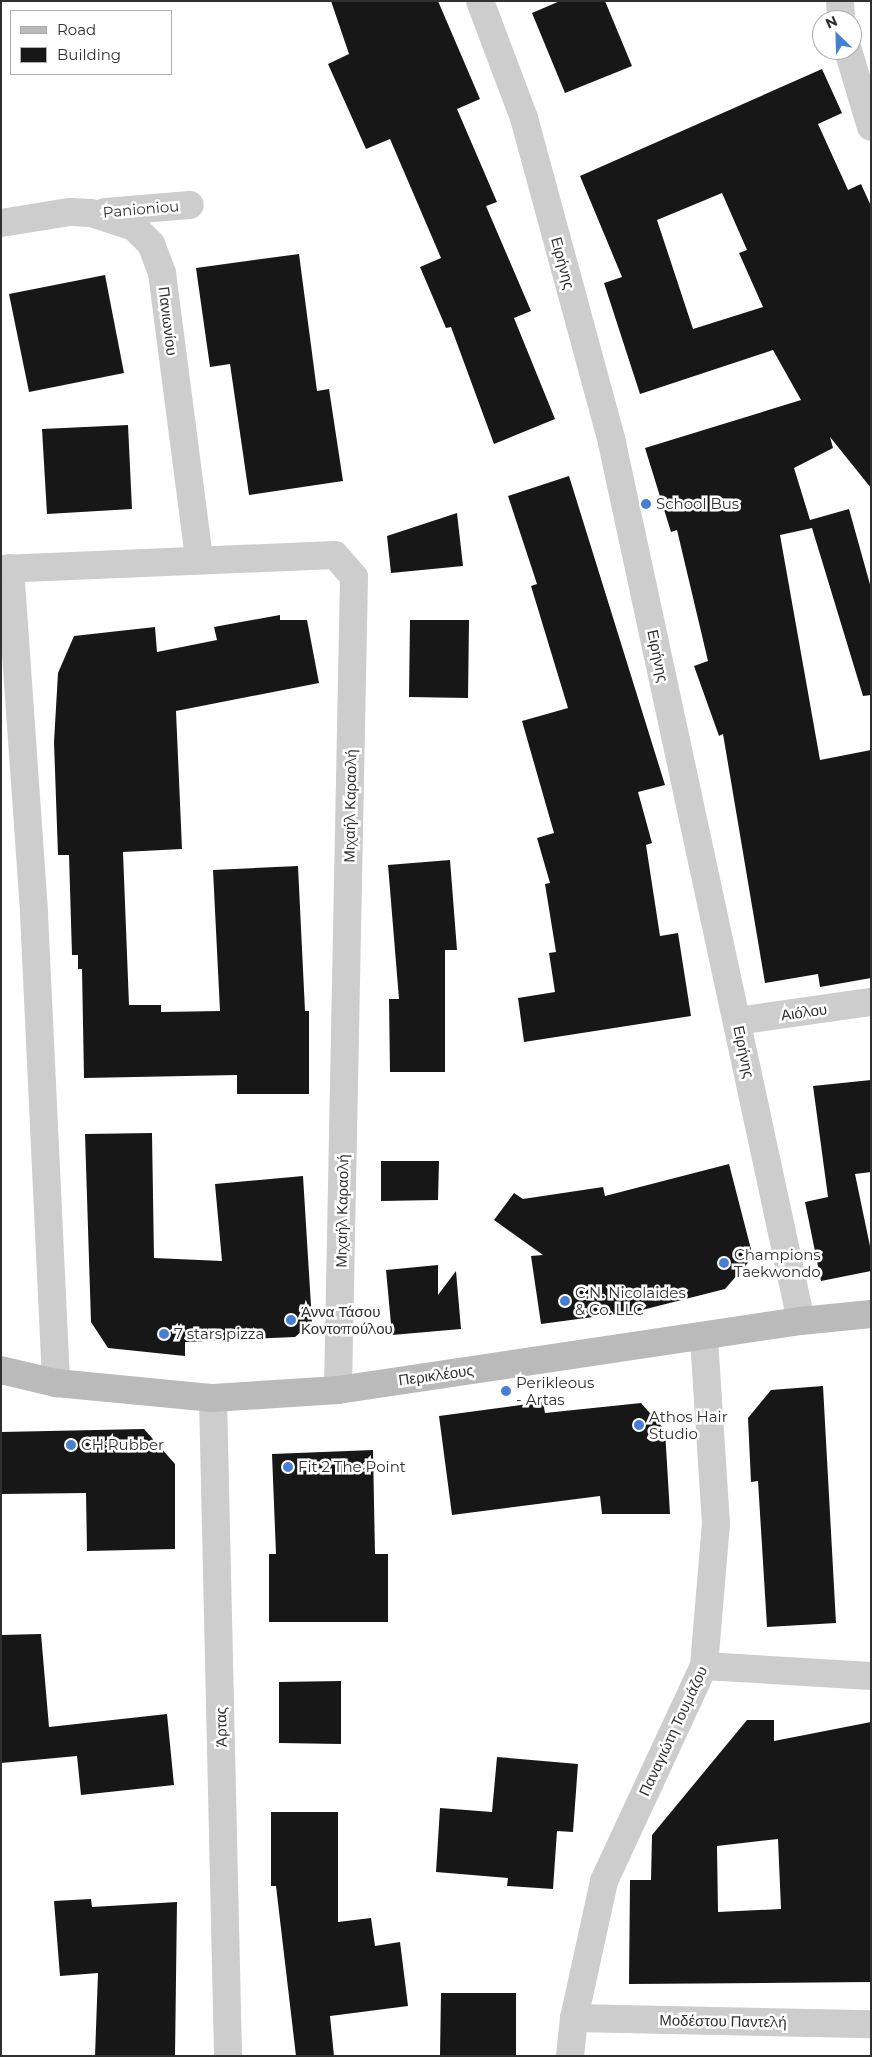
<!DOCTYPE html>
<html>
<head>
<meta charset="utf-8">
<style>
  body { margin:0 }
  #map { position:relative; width:872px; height:2057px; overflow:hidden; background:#fff; font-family:Montserrat,sans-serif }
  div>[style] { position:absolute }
  .building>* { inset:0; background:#171717 }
  .street>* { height:28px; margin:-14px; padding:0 14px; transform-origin:14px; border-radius:14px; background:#cdcdcd }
  .secondary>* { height:28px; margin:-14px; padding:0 14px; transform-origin:14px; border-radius:14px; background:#bababa }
  .dots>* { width:14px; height:14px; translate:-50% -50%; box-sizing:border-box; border:2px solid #fff; border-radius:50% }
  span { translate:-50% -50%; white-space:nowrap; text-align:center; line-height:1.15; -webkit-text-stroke:5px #fff; paint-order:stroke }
  .street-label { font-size:15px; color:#303030 }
  .poi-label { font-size:15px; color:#303030 }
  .left { translate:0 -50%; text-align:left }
  .frame { position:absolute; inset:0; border:2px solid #303030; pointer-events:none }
  .legend { position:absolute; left:10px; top:10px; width:162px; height:65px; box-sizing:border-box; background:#fff; border:1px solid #acacac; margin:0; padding:6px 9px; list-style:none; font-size:15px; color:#303030 }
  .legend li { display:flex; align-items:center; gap:10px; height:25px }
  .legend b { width:25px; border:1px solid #acacac }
  .north { position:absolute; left:812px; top:10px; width:50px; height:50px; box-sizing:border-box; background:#fff; border:1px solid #acacac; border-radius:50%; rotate:336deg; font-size:14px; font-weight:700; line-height:20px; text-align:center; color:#303030 }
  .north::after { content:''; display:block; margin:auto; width:18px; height:22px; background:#477ed1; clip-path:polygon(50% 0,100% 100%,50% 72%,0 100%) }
</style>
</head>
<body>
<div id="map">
  <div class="building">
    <div style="clip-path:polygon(331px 1px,438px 1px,480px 99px,457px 109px,497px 202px,486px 206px,531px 311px,514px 318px,555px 419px,494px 444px,451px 327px,446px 328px,420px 267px,441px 258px,390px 139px,366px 149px,328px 64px,349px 54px)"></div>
    <div style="clip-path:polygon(560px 1px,605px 1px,632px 66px,565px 93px,532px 13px)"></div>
    <div style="clip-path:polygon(evenodd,822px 69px,842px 113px,818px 124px,848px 190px,861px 184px,871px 206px,871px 488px,830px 437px,833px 448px,794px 468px,810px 520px,849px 509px,871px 588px,871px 695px,863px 696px,812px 528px,780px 535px,820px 760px,871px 750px,871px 978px,820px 987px,818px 974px,765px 983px,723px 734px,719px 736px,694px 666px,708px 661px,677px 530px,671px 532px,645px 448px,801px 400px,773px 350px,640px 394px,604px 283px,622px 277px,580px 176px,822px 69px,722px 193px,747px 250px,739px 253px,763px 307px,693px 329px,657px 220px,722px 193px)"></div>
    <div style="clip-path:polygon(299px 254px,317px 391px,329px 389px,343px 481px,249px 495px,230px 364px,210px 367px,196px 268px)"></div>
    <div style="clip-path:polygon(105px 275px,124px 373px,29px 392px,9px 294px)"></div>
    <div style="clip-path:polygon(128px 425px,132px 509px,47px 514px,42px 429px)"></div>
    <div style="clip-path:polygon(569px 476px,665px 785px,638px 792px,652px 843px,646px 845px,660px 936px,678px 933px,691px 1016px,524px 1042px,518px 998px,555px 992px,549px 953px,556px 952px,545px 884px,550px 883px,537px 838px,554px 833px,522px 721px,568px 708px,531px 586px,537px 584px,508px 496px)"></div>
    <div style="clip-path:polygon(457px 513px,463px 566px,391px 573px,387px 536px)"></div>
    <div style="clip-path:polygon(280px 615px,280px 620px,307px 620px,319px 683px,176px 711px,182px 849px,123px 852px,129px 1005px,161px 1005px,161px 1012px,220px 1011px,213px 870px,298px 866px,305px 1011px,309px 1011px,309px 1094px,237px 1094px,237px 1075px,84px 1078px,82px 969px,78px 969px,78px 955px,72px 955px,69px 855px,58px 855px,54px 742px,58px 673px,74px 636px,155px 627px,157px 652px,217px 640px,214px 627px)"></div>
    <div style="clip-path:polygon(410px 620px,469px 620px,468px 698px,409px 697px)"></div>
    <div style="clip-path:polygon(450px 860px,457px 950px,445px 950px,445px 1072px,390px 1072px,389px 999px,399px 999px,388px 865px)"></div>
    <div style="clip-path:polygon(871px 1080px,871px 1172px,855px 1174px,871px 1251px,871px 1271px,821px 1281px,805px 1202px,828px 1197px,813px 1086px)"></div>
    <div style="clip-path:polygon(152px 1133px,154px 1258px,222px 1261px,215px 1184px,303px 1176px,312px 1322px,295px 1337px,185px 1342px,185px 1356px,108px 1348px,91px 1322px,85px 1134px)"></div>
    <div style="clip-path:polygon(381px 1161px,439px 1161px,438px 1200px,381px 1201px)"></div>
    <div style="clip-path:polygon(729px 1164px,753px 1257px,725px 1289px,638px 1311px,541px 1324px,531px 1256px,543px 1255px,494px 1220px,514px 1193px,523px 1199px,603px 1187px,605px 1196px)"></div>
    <div style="clip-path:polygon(438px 1265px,438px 1295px,456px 1271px,461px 1329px,392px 1335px,386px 1270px)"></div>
    <div style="clip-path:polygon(823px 1386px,836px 1623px,767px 1627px,758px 1481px,751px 1482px,748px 1418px,771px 1390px)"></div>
    <div style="clip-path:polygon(543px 1402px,545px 1413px,641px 1403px,665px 1430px,670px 1514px,602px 1514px,600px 1496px,452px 1515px,439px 1416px)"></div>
    <div style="clip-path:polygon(144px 1429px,175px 1464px,175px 1549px,87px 1551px,86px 1493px,1px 1494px,1px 1432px)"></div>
    <div style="clip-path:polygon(373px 1450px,375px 1554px,388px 1554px,388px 1622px,269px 1622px,269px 1554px,276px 1554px,272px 1454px)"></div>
    <div style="clip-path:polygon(41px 1634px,49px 1727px,167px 1714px,174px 1785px,81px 1795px,77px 1756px,1px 1763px,1px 1635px)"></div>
    <div style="clip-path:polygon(341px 1681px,341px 1744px,279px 1743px,279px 1682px)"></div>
    <div style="clip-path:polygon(evenodd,747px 1720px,774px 1720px,774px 1741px,871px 1722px,871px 1982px,629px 1984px,630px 1880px,651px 1880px,652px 1835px,747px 1720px,778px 1839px,781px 1909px,718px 1912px,717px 1846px,778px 1839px)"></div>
    <div style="clip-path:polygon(497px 1757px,578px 1764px,573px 1832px,557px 1831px,553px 1889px,507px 1886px,508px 1878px,436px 1872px,440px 1808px,492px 1812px)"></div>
    <div style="clip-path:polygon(271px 1812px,338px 1812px,338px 1922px,371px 1918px,375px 1946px,400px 1942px,408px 2006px,330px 2016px,334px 2056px,296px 2056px,276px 1886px,271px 1886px)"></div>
    <div style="clip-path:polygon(91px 1899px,92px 1907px,177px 1902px,175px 2056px,95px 2056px,98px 1973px,60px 1976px,54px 1901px)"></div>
    <div style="clip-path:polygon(441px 1993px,516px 1993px,516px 2056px,440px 2056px)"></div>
  </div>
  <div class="street">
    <div style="left:480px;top:1px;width:125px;rotate:69.4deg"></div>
    <div style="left:524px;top:118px;width:337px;rotate:74.8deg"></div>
    <div style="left:612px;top:443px;width:898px;rotate:77.85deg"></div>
    <div style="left:840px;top:1px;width:19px;rotate:87deg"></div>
    <div style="left:848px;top:50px;width:80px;rotate:73.4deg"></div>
    <div style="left:105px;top:212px;width:85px;rotate:-4.7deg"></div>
    <div style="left:1px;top:223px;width:70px;rotate:-9.1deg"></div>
    <div style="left:70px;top:212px;width:21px;rotate:3deg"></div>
    <div style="left:91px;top:213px;width:45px;rotate:18deg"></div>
    <div style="left:134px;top:227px;width:24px;rotate:45deg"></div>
    <div style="left:151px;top:244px;width:31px;rotate:69deg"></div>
    <div style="left:162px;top:273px;width:287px;rotate:82.6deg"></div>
    <div style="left:10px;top:568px;width:347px;rotate:86deg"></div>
    <div style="left:34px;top:914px;width:470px;rotate:87.3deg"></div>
    <div style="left:1px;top:569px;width:334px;rotate:-2.4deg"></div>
    <div style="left:335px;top:555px;width:29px;rotate:49deg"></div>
    <div style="left:354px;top:577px;width:813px;rotate:91.13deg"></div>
    <div style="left:737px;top:1021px;width:135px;rotate:-8.1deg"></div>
    <div style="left:213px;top:1398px;width:658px;rotate:88.69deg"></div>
    <div style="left:704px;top:1666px;width:167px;rotate:3.4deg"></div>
    <div style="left:574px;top:2018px;width:297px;rotate:1.2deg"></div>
    <div style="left:570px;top:2056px;width:38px;rotate:-84deg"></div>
    <div style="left:574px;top:2018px;width:140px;rotate:-77.6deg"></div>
    <div style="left:604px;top:1881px;width:237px;rotate:-65.1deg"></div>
    <div style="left:704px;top:1666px;width:143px;rotate:-85.2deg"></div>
    <div style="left:716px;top:1524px;width:188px;rotate:-93.7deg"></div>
  </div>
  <div class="secondary">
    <div style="left:1px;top:1370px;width:57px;rotate:13.3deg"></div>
    <div style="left:56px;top:1383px;width:158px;rotate:5.5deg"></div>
    <div style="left:213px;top:1398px;width:125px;rotate:-3.7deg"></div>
    <div style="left:338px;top:1390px;width:468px;rotate:-8.5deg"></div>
    <div style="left:801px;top:1321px;width:70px;rotate:-5.7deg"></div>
  </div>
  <div class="dots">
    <div style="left:646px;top:504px;background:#477ed1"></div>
    <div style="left:724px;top:1263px;background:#477ed1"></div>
    <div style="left:565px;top:1301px;background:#477ed1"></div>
    <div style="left:291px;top:1320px;background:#477ed1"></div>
    <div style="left:164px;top:1334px;background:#477ed1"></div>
    <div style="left:506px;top:1391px;background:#477ed1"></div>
    <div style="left:639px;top:1425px;background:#477ed1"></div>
    <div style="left:71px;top:1445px;background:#477ed1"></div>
    <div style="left:288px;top:1467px;background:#477ed1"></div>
  </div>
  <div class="street-label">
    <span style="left:141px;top:209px;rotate:-5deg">Panioniou</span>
    <span style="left:563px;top:263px;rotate:75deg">Ειρήνης</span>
    <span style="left:168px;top:321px;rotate:83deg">Πανιωνίου</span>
    <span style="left:658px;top:656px;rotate:78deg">Ειρήνης</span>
    <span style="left:350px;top:806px;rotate:-89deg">Μιχαήλ Καραολή</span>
    <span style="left:804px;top:1012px;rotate:-8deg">Αιόλου</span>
    <span style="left:744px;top:1052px;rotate:78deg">Ειρήνης</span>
    <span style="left:342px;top:1211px;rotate:-89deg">Μιχαήλ Καραολή</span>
    <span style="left:436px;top:1375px;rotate:-8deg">Περικλέους</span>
    <span style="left:221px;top:1727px;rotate:-91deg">Άρτας</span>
    <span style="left:673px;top:1731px;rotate:-65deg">Παναγιώτη Τουμάζου</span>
    <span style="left:723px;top:2021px;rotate:1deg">Μοδέστου Παντελή</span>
  </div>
  <div class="poi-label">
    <span class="left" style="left:656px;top:504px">School Bus</span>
    <span class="left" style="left:734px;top:1263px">Champions<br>Taekwondo</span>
    <span class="left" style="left:575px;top:1301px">C.N. Nicolaides<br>&amp; Co. LLC</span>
    <span class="left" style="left:301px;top:1320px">Άννα Τάσου<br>Κοντοπούλου</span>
    <span class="left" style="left:174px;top:1334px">7 stars pizza</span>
    <span class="left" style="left:516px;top:1391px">Perikleous<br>- Artas</span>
    <span class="left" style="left:649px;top:1425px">Athos Hair<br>Studio</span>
    <span class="left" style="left:81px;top:1445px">CH Rubber</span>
    <span class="left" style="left:298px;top:1467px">Fit 2 The Point</span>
  </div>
  <div class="frame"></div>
  <ul class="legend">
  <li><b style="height:6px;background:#bababa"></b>Road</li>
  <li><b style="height:14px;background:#171717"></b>Building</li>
  </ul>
  <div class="north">N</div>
</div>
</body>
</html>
